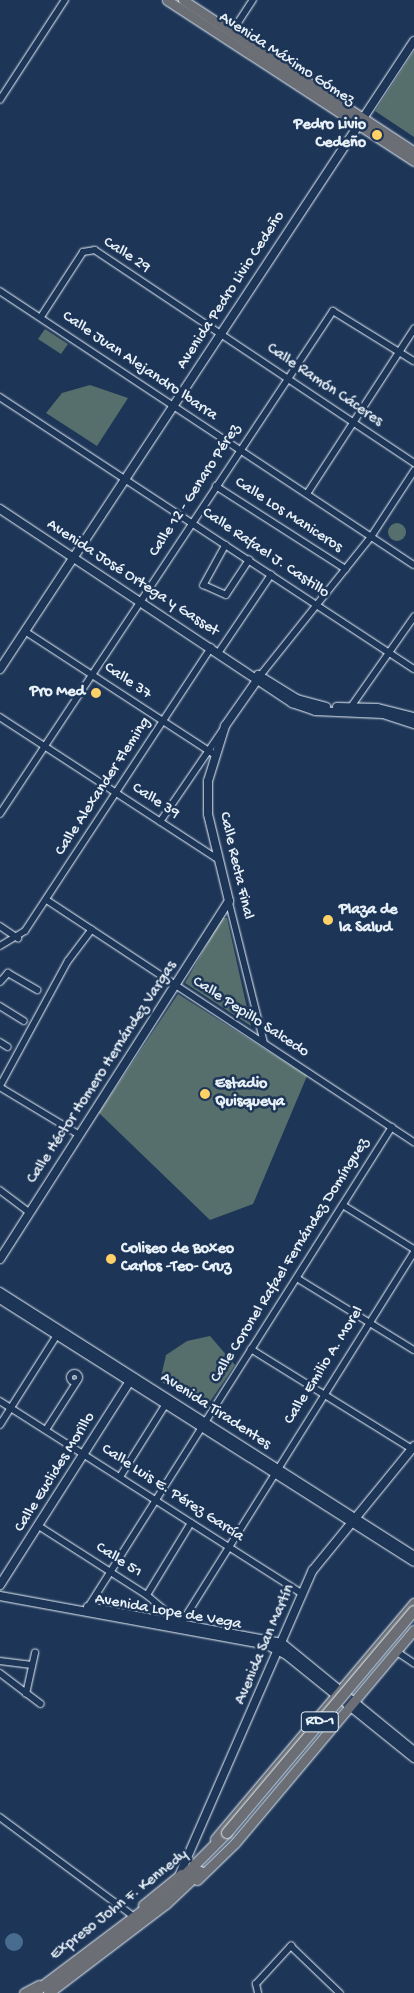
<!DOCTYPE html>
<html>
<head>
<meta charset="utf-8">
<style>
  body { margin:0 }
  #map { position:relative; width:414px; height:1993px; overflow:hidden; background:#1d3557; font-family:"Gochi Hand",sans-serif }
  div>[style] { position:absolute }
  .green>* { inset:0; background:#566f6c }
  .round { border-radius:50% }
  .water>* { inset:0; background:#476c8f }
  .roads { filter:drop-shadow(0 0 1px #e8f1f8) drop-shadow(0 0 1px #e8f1f8) }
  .street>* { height:5.5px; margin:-2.75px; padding:0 2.75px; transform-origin:2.75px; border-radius:2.75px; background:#1d3557 }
  .street>.ring { margin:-2.75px; padding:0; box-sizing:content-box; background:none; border:5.5px solid #1d3557; border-radius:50% }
  .secondary>* { height:8px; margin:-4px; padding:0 4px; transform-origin:4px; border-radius:4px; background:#1d3557 }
  .primary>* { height:9px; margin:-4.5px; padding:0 4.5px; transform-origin:4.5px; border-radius:4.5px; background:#6b6f75 }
  .highway>* { height:10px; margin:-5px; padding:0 5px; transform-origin:5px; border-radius:5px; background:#6b6f75 }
  .bridges { filter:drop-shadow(0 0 1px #e8f1f8) drop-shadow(0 0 1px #e8f1f8) }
  .highway-bridge>* { height:10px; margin:-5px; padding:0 5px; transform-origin:5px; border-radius:5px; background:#6b6f75 }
  .dots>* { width:14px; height:14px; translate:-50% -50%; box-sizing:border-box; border:2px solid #1d3557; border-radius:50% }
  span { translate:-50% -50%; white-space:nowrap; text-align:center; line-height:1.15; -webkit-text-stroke:5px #1d3557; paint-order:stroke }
  .shield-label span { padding:1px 4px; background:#1d3557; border:1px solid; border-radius:4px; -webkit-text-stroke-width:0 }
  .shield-label { font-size:15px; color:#e8f1f8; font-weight:700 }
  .street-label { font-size:16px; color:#e8f1f8 }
  .poi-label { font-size:16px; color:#e8f1f8; font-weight:700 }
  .right { translate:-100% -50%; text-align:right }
  .left { translate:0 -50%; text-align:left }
</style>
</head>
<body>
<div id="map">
  <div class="green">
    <div style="clip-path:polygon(414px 51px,414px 137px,375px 111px)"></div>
    <div style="clip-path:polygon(45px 329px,68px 344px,61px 354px,38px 339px)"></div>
    <div style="clip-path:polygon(90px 385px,128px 398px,97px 446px,46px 413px,62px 393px)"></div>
    <div class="round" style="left:388px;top:523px;width:18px;height:18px"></div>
    <div style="clip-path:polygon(222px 918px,227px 918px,251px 1026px,185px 983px)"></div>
    <div style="clip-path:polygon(178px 994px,307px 1076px,253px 1204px,210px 1220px,99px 1113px)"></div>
    <div style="clip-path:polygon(210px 1336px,235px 1365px,205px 1409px,160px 1381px,166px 1355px,187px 1341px)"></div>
  </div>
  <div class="water">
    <div class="round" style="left:5px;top:1933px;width:18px;height:18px"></div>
  </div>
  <div class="roads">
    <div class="street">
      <div style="left:232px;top:32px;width:38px;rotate:-57deg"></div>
      <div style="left:0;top:100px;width:119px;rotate:-57deg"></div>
      <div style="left:0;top:291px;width:496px;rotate:33.5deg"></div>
      <div style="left:41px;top:317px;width:77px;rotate:-57.1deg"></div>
      <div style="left:83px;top:252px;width:12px;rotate:-9deg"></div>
      <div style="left:95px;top:250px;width:384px;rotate:33.7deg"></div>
      <div style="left:0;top:397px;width:495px;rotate:33.3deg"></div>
      <div style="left:216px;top:486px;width:154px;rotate:32.6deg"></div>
      <div style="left:307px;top:494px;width:197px;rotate:-57deg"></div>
      <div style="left:226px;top:545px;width:46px;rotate:118.8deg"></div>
      <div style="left:204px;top:585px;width:24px;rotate:24deg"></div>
      <div style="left:226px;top:595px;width:42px;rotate:-56.7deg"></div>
      <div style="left:25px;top:631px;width:225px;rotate:33.1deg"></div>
      <div style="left:219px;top:652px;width:93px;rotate:-56deg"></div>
      <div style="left:260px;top:676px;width:178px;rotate:-51.4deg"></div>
      <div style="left:371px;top:537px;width:79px;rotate:-56.9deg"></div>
      <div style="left:351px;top:707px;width:110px;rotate:-55deg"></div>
      <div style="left:0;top:717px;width:262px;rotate:33.1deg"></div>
      <div style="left:0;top:814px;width:603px;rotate:-56.49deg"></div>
      <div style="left:333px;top:311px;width:95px;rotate:31.7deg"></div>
      <div style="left:160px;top:822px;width:110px;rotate:-55.7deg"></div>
      <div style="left:47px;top:900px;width:440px;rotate:33.4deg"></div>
      <div style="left:229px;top:901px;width:144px;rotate:76deg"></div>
      <div style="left:0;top:926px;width:22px;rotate:34deg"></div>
      <div style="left:0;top:946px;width:29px;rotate:-31deg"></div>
      <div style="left:25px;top:931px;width:339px;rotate:-56.7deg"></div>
      <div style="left:0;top:982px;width:12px;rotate:-48deg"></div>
      <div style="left:8px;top:973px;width:34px;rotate:30deg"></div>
      <div style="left:0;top:1006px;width:28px;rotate:32deg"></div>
      <div style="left:0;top:1042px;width:9px;rotate:32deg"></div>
      <div style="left:0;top:1086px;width:142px;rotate:-61.5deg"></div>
      <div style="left:68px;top:961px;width:39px;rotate:-53deg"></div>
      <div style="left:0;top:1087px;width:93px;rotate:31deg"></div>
      <div style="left:0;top:1190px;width:36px;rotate:37deg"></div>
      <div style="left:343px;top:1205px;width:84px;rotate:31.8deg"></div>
      <div style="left:297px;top:1278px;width:137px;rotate:31.6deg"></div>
      <div style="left:251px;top:1349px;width:190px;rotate:31.8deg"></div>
      <div class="ring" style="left:69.5px;top:1372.5px;width:5.5px;height:5.5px"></div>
      <div style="left:0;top:1401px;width:359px;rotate:32.5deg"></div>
      <div style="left:0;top:1425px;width:110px;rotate:-57.6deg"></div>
      <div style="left:46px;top:1430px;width:56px;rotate:-57.4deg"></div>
      <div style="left:120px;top:1477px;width:86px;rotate:-57.8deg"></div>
      <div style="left:39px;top:1526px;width:128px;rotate:32.6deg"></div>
      <div style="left:147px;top:1595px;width:43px;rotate:40.3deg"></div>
      <div style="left:147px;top:1595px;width:84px;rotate:-58.6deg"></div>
      <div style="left:87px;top:1609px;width:570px;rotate:-57.68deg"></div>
      <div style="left:179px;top:1627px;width:443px;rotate:-57.9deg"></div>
      <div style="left:396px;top:1651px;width:22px;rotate:34deg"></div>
      <div style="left:0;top:1661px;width:32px;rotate:7deg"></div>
      <div style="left:0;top:1673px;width:51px;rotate:37.1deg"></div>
      <div style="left:26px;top:1694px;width:42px;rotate:-77.6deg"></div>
      <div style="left:0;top:1817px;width:164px;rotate:36.6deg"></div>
      <div style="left:258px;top:1993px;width:9px;rotate:-103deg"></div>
      <div style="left:256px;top:1984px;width:52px;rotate:-47.4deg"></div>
      <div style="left:291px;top:1946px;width:68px;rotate:43.8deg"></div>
    </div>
    <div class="secondary">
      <div style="left:0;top:509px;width:351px;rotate:33.6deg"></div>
      <div style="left:292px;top:703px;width:24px;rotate:19deg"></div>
      <div style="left:315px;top:711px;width:68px;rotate:2.5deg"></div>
      <div style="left:383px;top:714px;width:33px;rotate:18deg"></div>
      <div style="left:0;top:669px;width:752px;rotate:-56.61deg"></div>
      <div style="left:258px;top:675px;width:46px;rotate:31.6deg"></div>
      <div style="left:297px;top:699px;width:30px;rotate:15deg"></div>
      <div style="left:337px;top:707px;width:40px;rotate:1.4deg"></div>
      <div style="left:377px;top:708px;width:38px;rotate:14deg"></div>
      <div style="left:0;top:1259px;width:425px;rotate:-57.4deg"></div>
      <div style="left:229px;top:901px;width:89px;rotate:-103.6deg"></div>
      <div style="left:208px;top:814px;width:33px;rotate:-90deg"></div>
      <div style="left:208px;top:781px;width:58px;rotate:-72.8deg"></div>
      <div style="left:225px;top:726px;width:61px;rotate:-55deg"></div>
      <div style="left:0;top:1292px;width:491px;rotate:32.5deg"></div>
      <div style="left:0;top:1299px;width:490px;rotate:32.4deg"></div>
      <div style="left:0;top:1585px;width:246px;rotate:-57.5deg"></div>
      <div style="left:0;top:1596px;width:271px;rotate:10.4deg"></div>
      <div style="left:267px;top:1645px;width:20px;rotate:27deg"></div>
      <div style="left:285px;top:1654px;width:166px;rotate:38.9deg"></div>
      <div style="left:88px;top:1607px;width:197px;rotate:10.5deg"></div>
      <div style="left:282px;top:1643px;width:171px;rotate:39.3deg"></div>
      <div style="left:179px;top:1876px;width:334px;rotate:-66.4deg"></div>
      <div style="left:313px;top:1570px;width:160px;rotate:-50.8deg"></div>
    </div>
    <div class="primary">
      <div style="left:167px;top:0;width:295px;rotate:33.1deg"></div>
      <div style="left:183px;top:0;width:277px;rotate:33.3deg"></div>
      <div style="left:215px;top:1839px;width:309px;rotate:-49.9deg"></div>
      <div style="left:197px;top:1880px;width:53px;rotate:-44.2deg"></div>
      <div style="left:235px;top:1843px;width:278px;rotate:-50deg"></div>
      <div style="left:143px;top:1905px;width:49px;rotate:-39.2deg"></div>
      <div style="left:24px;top:1993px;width:17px;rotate:-28deg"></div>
    </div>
    <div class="highway">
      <div style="left:34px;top:1993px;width:168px;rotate:-37deg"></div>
      <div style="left:168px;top:1892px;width:83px;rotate:-45deg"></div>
      <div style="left:49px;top:1993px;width:147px;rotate:-37.3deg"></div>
      <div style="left:166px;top:1904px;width:47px;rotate:-43.3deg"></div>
    </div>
  </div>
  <div class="bridges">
    <div class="highway-bridge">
      <div style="left:227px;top:1833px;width:290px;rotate:-49.9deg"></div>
    </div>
  </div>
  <div class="dots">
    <div style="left:377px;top:135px;background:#ffd166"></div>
    <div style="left:96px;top:693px;background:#ffd166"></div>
    <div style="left:328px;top:920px;background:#ffd166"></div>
    <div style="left:205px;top:1094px;background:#ffd166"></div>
    <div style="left:111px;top:1259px;background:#ffd166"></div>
  </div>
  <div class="shield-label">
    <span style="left:320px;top:1722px">RD-1</span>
  </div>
  <div class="street-label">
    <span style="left:286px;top:60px;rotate:33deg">Avenida Máximo Gómez</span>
    <span style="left:126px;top:256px;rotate:33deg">Calle 29</span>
    <span style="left:232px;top:291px;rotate:-57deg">Avenida Pedro Livio Cedeño</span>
    <span style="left:139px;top:367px;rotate:34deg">Calle Juan Alejandro lbarra</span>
    <span style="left:324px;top:386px;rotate:34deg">Calle Ramón Cáceres</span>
    <span style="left:196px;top:491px;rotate:-57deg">Calle 12 - Genaro Pérez</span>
    <span style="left:288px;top:516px;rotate:33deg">Calle Los Maniceros</span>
    <span style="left:265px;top:554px;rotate:34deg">Calle Rafael J. Castillo</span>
    <span style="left:132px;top:579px;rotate:33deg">Avenida José Ortega y Gasset</span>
    <span style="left:127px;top:682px;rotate:34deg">Calle 37</span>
    <span style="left:104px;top:787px;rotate:-57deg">Calle Alexander Fleming</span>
    <span style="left:155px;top:802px;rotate:33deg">Calle 39</span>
    <span style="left:235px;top:866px;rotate:77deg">Calle Recta Final</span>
    <span style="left:250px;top:1018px;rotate:33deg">Calle Pepillo Salcedo</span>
    <span style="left:103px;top:1073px;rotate:-57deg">Calle Héctor Homero Hernández Vargas</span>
    <span style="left:291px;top:1261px;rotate:-58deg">Calle Coronel Rafael Fernández Domínguez</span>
    <span style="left:325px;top:1366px;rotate:-58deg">Calle Emilio A. Morel</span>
    <span style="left:215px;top:1412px;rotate:33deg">Avenida Tiradentes</span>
    <span style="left:56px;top:1473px;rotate:-58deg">Calle Euclides Morillo</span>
    <span style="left:172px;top:1494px;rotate:33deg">Calle Luis E. Pérez García</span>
    <span style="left:118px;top:1561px;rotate:33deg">Calle 51</span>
    <span style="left:168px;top:1613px;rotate:10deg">Avenida Lope de Vega</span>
    <span style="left:266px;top:1645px;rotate:-67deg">Avenida San Martín</span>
    <span style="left:120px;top:1906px;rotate:-38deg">Expreso John F. Kennedy</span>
  </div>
  <div class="poi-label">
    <span class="right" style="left:366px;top:135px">Pedro Livio<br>Cedeño</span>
    <span class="right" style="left:85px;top:693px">Pro Med</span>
    <span class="left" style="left:339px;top:920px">Plaza de<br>la Salud</span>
    <span class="left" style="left:215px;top:1094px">Estadio<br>Quisqueya</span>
    <span class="left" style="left:121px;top:1259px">Coliseo de Boxeo<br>Carlos -Teo- Cruz</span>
  </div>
</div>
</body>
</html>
